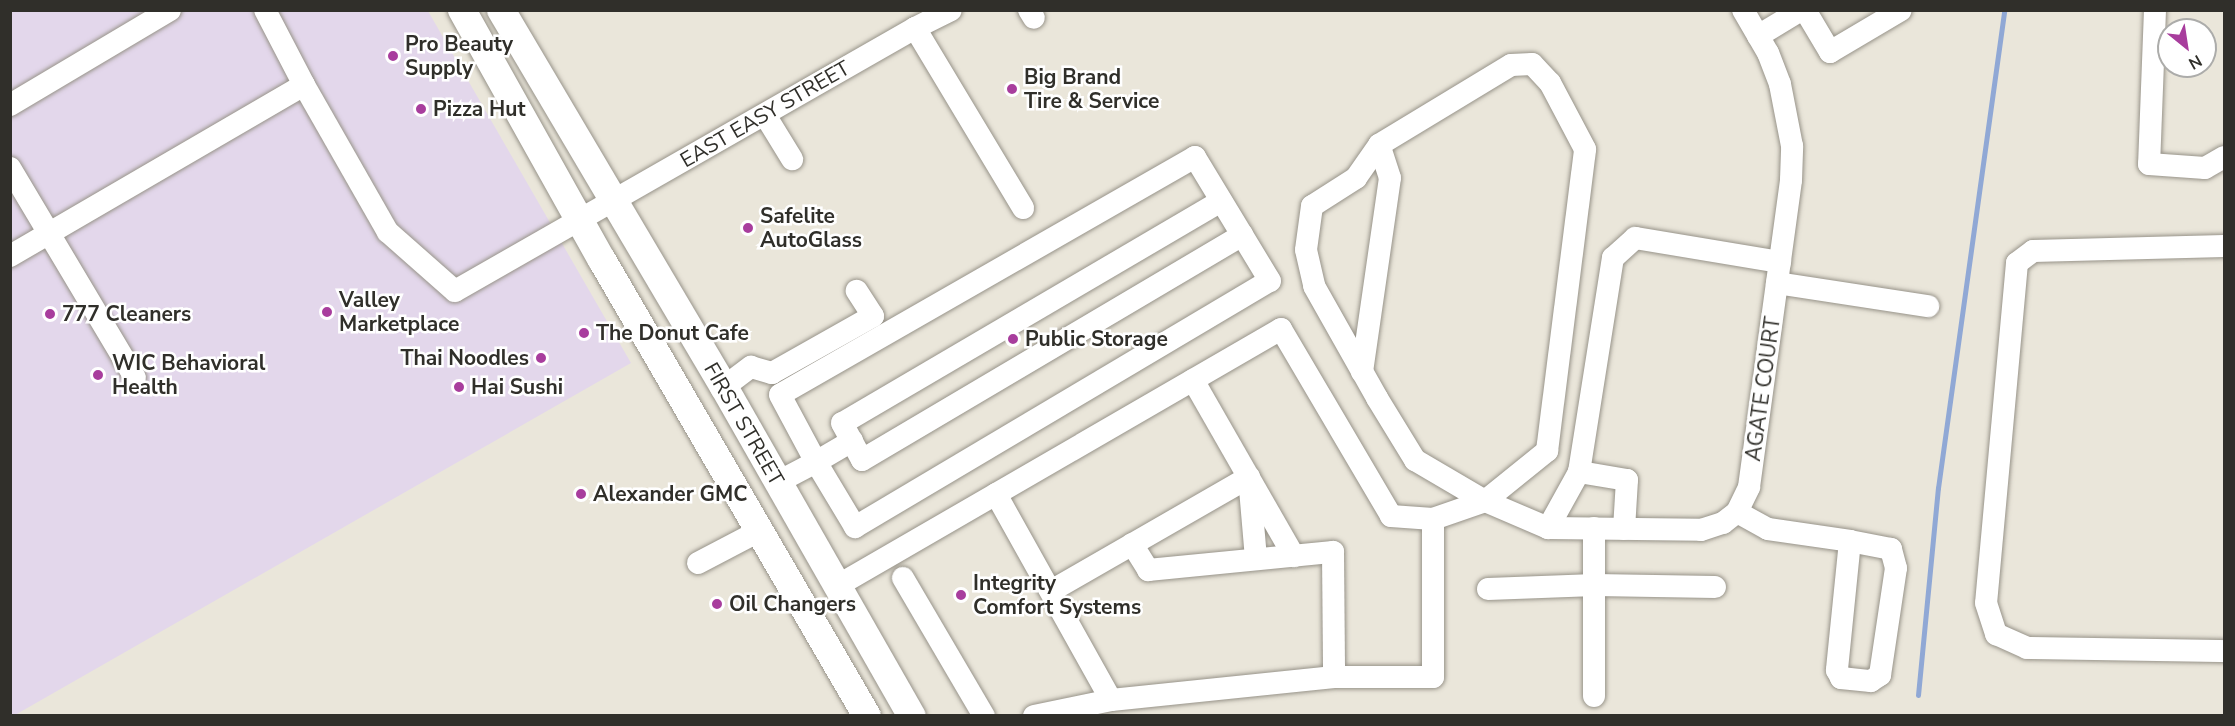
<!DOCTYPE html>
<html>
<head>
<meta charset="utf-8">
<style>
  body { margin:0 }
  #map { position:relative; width:2235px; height:726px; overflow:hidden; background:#eae6da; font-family:"Nunito Sans",sans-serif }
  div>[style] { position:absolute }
  .commercial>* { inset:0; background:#e3d7eb }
  .stream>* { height:5px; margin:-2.5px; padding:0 2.5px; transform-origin:2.5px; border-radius:2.5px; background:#90a8d5 }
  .roads { filter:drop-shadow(0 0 2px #979389) drop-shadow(0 0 2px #979389) }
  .minor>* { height:22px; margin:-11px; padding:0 11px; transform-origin:11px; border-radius:11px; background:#fff }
  .major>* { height:28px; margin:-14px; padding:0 14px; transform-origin:14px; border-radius:14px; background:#fff }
  .dots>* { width:16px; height:16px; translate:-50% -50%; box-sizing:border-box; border:3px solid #fff; border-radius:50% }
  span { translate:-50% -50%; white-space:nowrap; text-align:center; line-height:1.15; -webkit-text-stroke:5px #fff; paint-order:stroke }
  .poi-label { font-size:21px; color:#302f2a; font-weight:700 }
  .left { translate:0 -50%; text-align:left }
  .right { translate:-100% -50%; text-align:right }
  .street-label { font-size:21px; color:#302f2a }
  .frame { position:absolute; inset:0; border:12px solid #302f2a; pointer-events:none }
  .north { position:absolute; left:2157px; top:18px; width:60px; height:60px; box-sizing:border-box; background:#fff; border:2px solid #acacaa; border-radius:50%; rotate:150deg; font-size:16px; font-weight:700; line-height:24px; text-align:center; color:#302f2a }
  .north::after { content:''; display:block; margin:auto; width:21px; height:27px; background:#a83d9d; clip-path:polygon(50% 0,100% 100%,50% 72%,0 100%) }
</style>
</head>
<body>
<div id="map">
  <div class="commercial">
    <div style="clip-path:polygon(10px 11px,428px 11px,631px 363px,15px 715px,11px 715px)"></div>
  </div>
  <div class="stream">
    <div style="left:1918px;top:695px;width:208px;rotate:-84.5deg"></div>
    <div style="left:1938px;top:488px;width:483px;rotate:-82.1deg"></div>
  </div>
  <div class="roads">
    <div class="minor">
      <div style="left:265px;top:10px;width:85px;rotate:62.5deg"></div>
      <div style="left:304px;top:85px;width:169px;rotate:60.3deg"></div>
      <div style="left:388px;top:232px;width:89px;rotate:41.4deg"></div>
      <div style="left:455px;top:291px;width:530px;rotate:-29.76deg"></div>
      <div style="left:915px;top:28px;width:40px;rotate:-26.6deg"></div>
      <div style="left:1029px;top:10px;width:9px;rotate:58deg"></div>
      <div style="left:1805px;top:10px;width:49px;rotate:59.2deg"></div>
      <div style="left:1830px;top:52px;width:82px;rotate:-30.6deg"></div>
      <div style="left:2155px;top:10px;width:154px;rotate:92.2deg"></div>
      <div style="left:2149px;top:164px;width:56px;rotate:4.1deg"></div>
      <div style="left:2205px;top:168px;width:22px;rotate:-30deg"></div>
      <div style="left:915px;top:28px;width:210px;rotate:59deg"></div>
      <div style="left:1758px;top:36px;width:50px;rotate:-31.2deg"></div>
      <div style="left:10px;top:105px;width:186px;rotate:-30.7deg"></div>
      <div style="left:765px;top:115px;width:52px;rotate:58.5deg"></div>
      <div style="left:10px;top:168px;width:244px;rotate:59.2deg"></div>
      <div style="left:1221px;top:201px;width:439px;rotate:149.6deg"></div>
      <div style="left:842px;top:423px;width:42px;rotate:61.6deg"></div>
      <div style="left:862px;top:460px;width:442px;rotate:-30.6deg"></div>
      <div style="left:2224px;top:246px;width:191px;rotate:178.5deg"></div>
      <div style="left:2033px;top:251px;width:20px;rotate:143deg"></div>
      <div style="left:2017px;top:263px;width:341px;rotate:95.2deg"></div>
      <div style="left:1986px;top:603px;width:33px;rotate:72deg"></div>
      <div style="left:1996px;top:634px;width:34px;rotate:24deg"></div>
      <div style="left:2027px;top:648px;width:197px;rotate:0.9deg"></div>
      <div style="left:10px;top:256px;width:340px;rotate:-30.2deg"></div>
      <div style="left:1777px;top:283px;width:153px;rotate:8.7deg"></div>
      <div style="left:1362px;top:372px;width:196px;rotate:-81.8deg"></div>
      <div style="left:1390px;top:178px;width:35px;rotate:-108deg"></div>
      <div style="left:1193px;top:380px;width:203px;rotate:60.2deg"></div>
      <div style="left:724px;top:387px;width:34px;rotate:-37deg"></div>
      <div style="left:751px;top:367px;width:22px;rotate:16deg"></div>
      <div style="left:772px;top:373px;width:116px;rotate:-29.4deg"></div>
      <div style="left:873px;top:316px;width:30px;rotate:-123deg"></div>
      <div style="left:778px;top:482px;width:43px;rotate:-27.8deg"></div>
      <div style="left:816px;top:462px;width:76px;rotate:59deg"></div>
      <div style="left:855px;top:527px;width:482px;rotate:-30.7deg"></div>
      <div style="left:1270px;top:281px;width:145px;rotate:-121.2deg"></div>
      <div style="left:1195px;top:157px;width:478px;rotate:150.2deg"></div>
      <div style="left:780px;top:395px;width:76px;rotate:61.8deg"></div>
      <div style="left:816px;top:462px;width:42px;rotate:-30.3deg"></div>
      <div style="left:1737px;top:512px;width:35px;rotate:29deg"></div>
      <div style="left:1768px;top:529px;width:83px;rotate:8.3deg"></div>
      <div style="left:1850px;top:541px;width:130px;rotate:95.8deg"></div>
      <div style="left:1837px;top:670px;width:9px;rotate:63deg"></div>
      <div style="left:1841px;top:678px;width:30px;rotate:6deg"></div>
      <div style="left:1871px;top:681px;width:11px;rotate:-34deg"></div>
      <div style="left:1880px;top:675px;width:108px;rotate:-81.5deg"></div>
      <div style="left:1896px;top:568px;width:20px;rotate:-105deg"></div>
      <div style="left:1891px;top:549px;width:42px;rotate:-169deg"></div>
      <div style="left:1433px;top:519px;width:55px;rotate:-19.1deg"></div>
      <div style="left:1485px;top:501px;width:80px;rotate:-38.9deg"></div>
      <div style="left:1547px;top:451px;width:304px;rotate:-82.8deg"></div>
      <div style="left:1585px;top:149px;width:75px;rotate:-117.9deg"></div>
      <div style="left:1550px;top:83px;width:26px;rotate:-133deg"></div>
      <div style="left:1532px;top:64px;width:21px;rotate:177deg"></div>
      <div style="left:1511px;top:65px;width:154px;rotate:148.8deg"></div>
      <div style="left:1379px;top:145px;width:40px;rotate:124.9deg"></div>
      <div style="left:1356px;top:178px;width:52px;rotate:147.5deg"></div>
      <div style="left:1312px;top:206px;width:44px;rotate:97.8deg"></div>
      <div style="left:1306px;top:250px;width:37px;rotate:77deg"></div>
      <div style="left:1314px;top:286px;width:129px;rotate:60.6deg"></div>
      <div style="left:1377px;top:398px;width:73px;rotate:58.5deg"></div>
      <div style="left:1415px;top:460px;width:81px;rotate:30.4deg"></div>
      <div style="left:1485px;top:501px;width:69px;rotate:23.2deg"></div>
      <div style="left:1548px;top:528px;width:153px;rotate:0.7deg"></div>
      <div style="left:1701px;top:530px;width:23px;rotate:-18deg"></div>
      <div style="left:1723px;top:523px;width:18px;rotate:-38deg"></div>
      <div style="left:1737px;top:512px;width:28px;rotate:-64deg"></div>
      <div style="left:1749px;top:487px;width:310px;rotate:-82.2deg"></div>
      <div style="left:1791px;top:180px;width:34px;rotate:-88deg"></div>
      <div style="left:1792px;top:146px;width:63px;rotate:-101deg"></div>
      <div style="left:1780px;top:84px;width:33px;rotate:-111deg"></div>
      <div style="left:1768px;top:53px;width:50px;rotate:-120.2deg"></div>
      <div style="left:1548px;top:528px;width:64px;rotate:-61deg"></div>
      <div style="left:1594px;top:528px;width:168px;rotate:90deg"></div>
      <div style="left:1624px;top:529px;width:49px;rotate:-86.5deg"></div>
      <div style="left:1627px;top:480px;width:49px;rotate:-170.5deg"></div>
      <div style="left:1579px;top:472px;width:217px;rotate:-81deg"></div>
      <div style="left:1613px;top:258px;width:30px;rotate:-42deg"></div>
      <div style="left:1635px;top:238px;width:147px;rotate:9.4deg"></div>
      <div style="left:1132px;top:544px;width:31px;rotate:58deg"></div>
      <div style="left:1148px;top:570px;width:186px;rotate:-5.6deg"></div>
      <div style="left:1333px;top:552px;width:125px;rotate:89.5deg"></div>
      <div style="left:698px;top:563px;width:69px;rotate:-27.7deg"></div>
      <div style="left:903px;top:578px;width:160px;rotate:59.6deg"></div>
      <div style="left:837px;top:586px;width:513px;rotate:-30.06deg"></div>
      <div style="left:1281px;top:329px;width:217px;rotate:59.5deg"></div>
      <div style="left:1391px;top:516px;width:42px;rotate:4.1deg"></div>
      <div style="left:1433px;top:519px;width:158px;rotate:90deg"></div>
      <div style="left:1433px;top:677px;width:99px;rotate:180deg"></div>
      <div style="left:1334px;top:677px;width:224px;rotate:174.1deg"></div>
      <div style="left:1111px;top:700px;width:236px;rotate:-119.2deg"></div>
      <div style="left:1488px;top:589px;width:107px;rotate:-2.1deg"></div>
      <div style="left:1595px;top:585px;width:120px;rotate:1deg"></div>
      <div style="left:1051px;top:591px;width:228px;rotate:-29.9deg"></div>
      <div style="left:1249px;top:477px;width:82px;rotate:85.1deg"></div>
      <div style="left:1034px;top:716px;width:79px;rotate:-11.7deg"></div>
    </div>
    <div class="major">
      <div style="left:462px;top:10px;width:287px;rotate:60.8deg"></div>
      <div style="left:602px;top:260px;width:527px;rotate:59.84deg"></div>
      <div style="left:501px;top:10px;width:438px;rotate:59.4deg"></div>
      <div style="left:724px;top:387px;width:379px;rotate:60.3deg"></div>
    </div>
  </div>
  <div class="dots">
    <div style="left:393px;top:56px;background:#a83d9d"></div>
    <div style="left:1012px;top:89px;background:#a83d9d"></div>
    <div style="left:421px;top:109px;background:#a83d9d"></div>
    <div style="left:748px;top:228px;background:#a83d9d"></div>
    <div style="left:327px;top:312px;background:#a83d9d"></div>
    <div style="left:50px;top:314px;background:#a83d9d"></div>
    <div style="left:584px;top:333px;background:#a83d9d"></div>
    <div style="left:1013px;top:339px;background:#a83d9d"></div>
    <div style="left:541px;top:358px;background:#a83d9d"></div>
    <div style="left:98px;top:375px;background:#a83d9d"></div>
    <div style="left:459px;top:387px;background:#a83d9d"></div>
    <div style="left:581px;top:494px;background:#a83d9d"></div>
    <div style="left:961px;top:595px;background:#a83d9d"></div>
    <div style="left:717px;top:604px;background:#a83d9d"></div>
  </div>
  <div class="poi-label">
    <span class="left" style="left:405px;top:56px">Pro Beauty<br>Supply</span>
    <span class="left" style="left:1024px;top:89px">Big Brand<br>Tire &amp; Service</span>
    <span class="left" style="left:433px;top:109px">Pizza Hut</span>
    <span class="left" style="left:760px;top:228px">Safelite<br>AutoGlass</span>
    <span class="left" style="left:339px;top:312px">Valley<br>Marketplace</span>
    <span class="left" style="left:62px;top:314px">777 Cleaners</span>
    <span class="left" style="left:596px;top:333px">The Donut Cafe</span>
    <span class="left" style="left:1025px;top:339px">Public Storage</span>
    <span class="right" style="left:529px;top:358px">Thai Noodles</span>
    <span class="left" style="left:112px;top:375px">WIC Behavioral<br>Health</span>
    <span class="left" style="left:471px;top:387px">Hai Sushi</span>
    <span class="left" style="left:593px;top:494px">Alexander GMC</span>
    <span class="left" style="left:973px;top:595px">Integrity<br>Comfort Systems</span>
    <span class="left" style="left:729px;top:604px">Oil Changers</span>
  </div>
  <div class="street-label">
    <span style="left:765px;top:114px;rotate:-30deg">EAST EASY STREET</span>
    <span style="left:1763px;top:389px;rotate:-82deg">AGATE COURT</span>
    <span style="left:744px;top:424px;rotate:60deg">FIRST STREET</span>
  </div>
  <div class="frame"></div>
  <div class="north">N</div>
</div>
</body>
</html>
